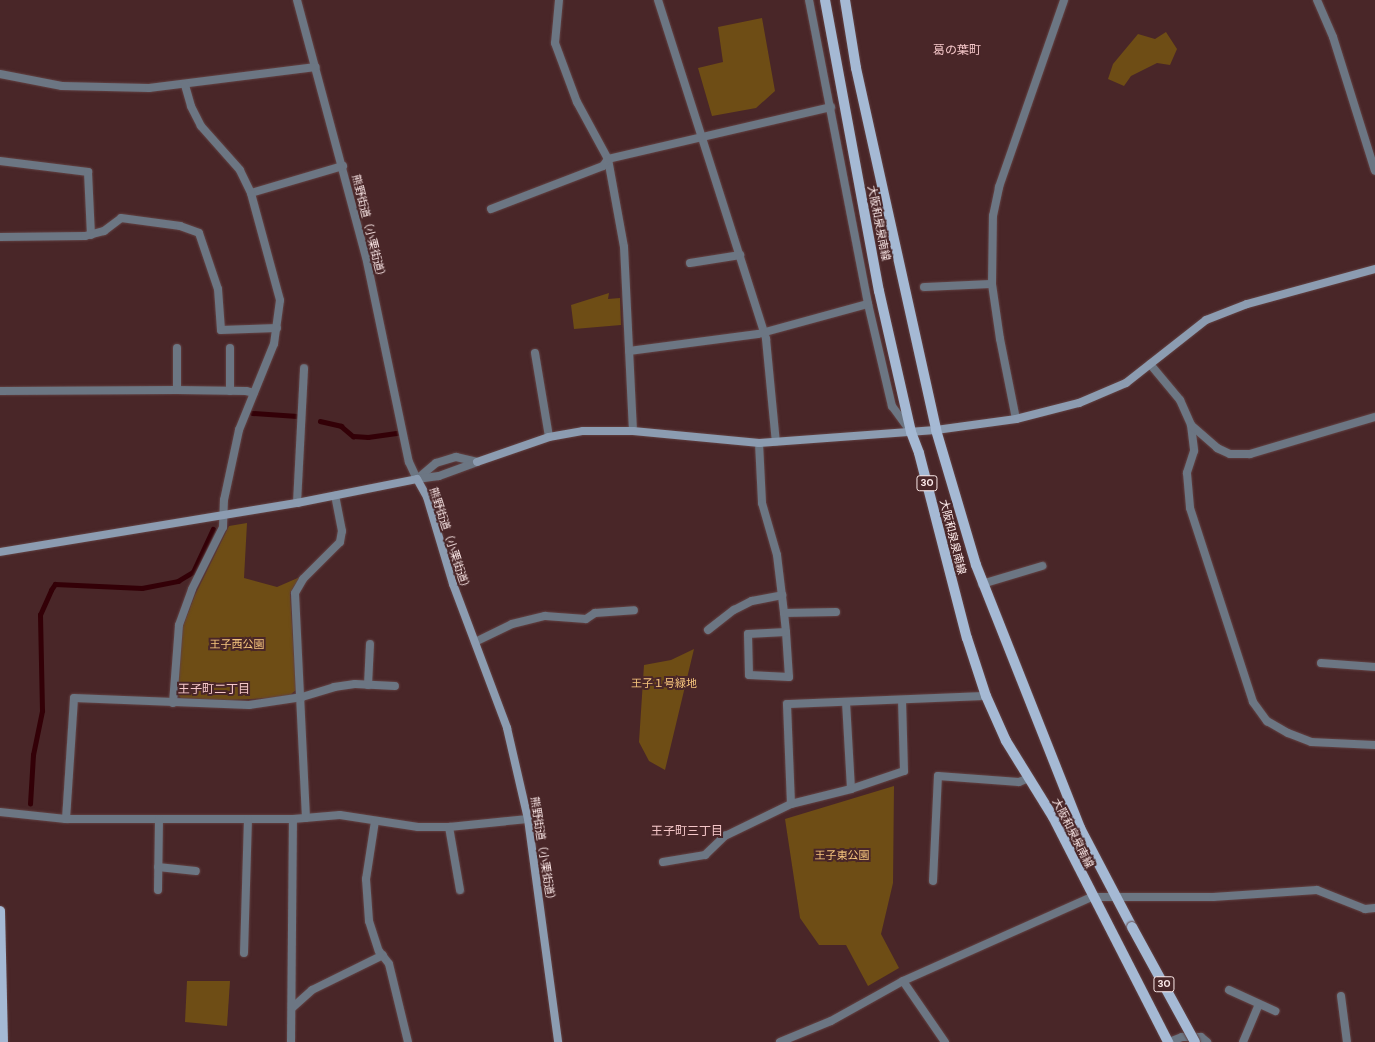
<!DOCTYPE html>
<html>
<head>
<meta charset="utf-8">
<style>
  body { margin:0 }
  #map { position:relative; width:1375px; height:1042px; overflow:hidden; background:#492628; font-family:"DM Sans","Noto Sans JP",sans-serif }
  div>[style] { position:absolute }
  .green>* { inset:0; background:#6e4d15 }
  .stream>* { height:4.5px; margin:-2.25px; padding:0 2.25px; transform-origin:2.25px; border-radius:2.25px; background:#330007 }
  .roads { filter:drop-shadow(0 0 1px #624243) drop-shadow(0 0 1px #624243) }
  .street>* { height:8px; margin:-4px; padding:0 4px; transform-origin:4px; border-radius:4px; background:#6c7683 }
  .secondary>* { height:8px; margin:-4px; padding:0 4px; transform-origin:4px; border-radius:4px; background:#8c9cb1 }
  .primary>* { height:10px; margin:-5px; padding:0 5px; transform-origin:5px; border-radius:5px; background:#a5b9d4 }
  .bridges { filter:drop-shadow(0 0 1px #624243) drop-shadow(0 0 1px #624243) }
  .primary-bridge>* { height:10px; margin:-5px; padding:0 5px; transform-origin:5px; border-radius:5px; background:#a5b9d4 }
  span { translate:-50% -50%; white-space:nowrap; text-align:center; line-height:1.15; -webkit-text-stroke:4px #492628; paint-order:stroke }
  .shield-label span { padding:1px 3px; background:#492628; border:1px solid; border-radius:3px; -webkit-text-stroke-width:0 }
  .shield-label { font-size:10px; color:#feebeb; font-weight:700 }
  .street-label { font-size:11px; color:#feebeb }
  .park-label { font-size:11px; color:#f6c57d }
  .neighbourhood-label { font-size:12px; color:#f5c7c9 }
</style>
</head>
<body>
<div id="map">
  <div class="green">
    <div style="clip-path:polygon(762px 18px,775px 91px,756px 108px,712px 116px,698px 68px,723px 62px,718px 27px)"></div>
    <div style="clip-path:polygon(1166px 32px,1177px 49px,1170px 65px,1157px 63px,1131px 76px,1124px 86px,1108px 79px,1113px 64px,1138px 34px,1155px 39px)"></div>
    <div style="clip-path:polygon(609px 293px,608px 299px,620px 298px,621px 325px,574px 329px,571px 305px)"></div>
    <div style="clip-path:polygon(247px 523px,244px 578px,277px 587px,300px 577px,290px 593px,296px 690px,290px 695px,269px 698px,228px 700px,181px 698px,176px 693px,183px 626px,195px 595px,229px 526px)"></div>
    <div style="clip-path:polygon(694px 649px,665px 770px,649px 761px,639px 742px,644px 665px,671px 660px)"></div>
    <div style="clip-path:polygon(894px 786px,893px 883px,881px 934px,899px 968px,868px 986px,846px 945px,819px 945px,800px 918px,785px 819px)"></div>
    <div style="clip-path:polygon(187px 981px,230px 981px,227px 1026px,185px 1022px)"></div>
  </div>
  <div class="stream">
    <div style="left:252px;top:413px;width:45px;rotate:3.8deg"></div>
    <div style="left:320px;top:421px;width:22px;rotate:13deg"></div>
    <div style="left:341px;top:426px;width:16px;rotate:40deg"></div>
    <div style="left:353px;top:436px;width:15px;rotate:4deg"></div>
    <div style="left:368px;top:437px;width:30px;rotate:-8deg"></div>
    <div style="left:30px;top:804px;width:49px;rotate:-86.5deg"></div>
    <div style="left:33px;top:755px;width:45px;rotate:-78.4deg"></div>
    <div style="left:42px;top:711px;width:96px;rotate:-91.2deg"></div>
    <div style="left:40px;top:615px;width:27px;rotate:-66deg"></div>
    <div style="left:51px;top:590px;width:7px;rotate:-56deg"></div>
    <div style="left:55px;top:584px;width:87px;rotate:2.6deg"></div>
    <div style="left:142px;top:588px;width:37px;rotate:-11deg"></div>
    <div style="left:178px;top:581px;width:17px;rotate:-31deg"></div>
    <div style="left:193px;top:572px;width:47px;rotate:-65.1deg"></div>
  </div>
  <div class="roads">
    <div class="street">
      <div style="left:297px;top:0;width:266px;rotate:75deg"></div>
      <div style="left:366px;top:257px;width:209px;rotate:78.2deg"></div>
      <div style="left:409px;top:462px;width:19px;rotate:65deg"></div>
      <div style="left:559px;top:0;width:43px;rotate:95.3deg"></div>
      <div style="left:555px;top:43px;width:63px;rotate:69.6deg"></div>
      <div style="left:577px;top:102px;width:65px;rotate:61.5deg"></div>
      <div style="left:608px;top:159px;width:89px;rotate:79.7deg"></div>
      <div style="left:624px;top:247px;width:184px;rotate:87.2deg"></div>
      <div style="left:658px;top:0;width:356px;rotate:72.3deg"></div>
      <div style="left:766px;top:339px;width:103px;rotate:84.5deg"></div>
      <div style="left:809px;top:0;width:310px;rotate:79deg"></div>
      <div style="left:868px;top:304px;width:105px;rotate:76.8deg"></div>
      <div style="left:892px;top:406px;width:29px;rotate:54deg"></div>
      <div style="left:1317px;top:0;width:40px;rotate:66.6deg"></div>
      <div style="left:1333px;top:37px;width:140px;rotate:72.6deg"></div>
      <div style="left:0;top:74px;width:63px;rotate:11deg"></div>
      <div style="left:62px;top:86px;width:87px;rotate:1.3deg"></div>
      <div style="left:149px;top:88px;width:168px;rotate:-7.2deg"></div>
      <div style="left:0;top:161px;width:89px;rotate:7.1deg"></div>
      <div style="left:88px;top:172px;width:63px;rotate:87.3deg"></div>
      <div style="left:251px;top:193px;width:96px;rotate:-16.4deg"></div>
      <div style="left:491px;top:209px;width:120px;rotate:-21deg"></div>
      <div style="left:603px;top:166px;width:9px;rotate:-54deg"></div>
      <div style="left:608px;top:159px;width:229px;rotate:-13.1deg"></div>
      <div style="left:0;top:237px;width:85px;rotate:-0.7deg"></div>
      <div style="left:85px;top:236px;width:20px;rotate:-15deg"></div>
      <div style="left:104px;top:231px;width:21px;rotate:-37deg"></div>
      <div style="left:121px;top:218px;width:60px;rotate:7.7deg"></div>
      <div style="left:180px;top:226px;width:20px;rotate:20deg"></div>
      <div style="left:199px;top:233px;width:59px;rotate:71.3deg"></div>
      <div style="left:218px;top:289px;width:41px;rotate:85.8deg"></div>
      <div style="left:221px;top:330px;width:56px;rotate:-2deg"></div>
      <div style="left:690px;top:263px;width:51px;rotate:-9.1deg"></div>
      <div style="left:924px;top:287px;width:68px;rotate:-2.5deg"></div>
      <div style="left:177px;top:348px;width:42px;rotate:90deg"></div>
      <div style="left:230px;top:348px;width:43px;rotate:90deg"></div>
      <div style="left:629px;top:351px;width:130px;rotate:-7.5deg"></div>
      <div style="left:758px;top:334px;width:114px;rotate:-15.3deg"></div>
      <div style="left:535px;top:353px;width:85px;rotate:80.5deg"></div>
      <div style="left:1150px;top:364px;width:47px;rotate:50.2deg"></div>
      <div style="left:1180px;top:400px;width:27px;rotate:66deg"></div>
      <div style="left:1191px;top:425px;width:26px;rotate:83deg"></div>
      <div style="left:1194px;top:451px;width:23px;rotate:108deg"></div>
      <div style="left:1187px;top:473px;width:35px;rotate:85deg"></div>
      <div style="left:1190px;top:508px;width:204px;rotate:72deg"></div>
      <div style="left:1253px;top:702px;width:24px;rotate:54deg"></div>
      <div style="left:1267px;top:721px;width:24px;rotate:30deg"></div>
      <div style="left:1288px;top:733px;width:25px;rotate:21deg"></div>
      <div style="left:1311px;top:742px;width:64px;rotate:2.7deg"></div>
      <div style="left:0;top:391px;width:177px;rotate:-0.3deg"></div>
      <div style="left:177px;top:390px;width:69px;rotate:0.8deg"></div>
      <div style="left:246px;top:391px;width:8px;rotate:14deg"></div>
      <div style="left:1016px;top:419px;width:82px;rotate:-101.3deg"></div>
      <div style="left:1000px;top:339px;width:56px;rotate:-98.3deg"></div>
      <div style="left:992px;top:284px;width:68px;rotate:-89.2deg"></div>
      <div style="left:993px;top:216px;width:30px;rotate:-78deg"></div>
      <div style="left:999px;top:187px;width:198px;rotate:-70.8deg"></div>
      <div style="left:1191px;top:425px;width:35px;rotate:41deg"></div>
      <div style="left:1217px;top:448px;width:14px;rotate:25deg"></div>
      <div style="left:1230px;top:454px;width:20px"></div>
      <div style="left:1250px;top:454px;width:130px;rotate:-16.5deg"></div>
      <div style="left:759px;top:443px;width:60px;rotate:87.1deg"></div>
      <div style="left:762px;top:503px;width:54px;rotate:73.9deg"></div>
      <div style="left:777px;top:555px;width:58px;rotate:83.1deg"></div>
      <div style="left:784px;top:613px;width:19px;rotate:84deg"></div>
      <div style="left:786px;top:632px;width:45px;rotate:86.2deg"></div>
      <div style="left:789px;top:677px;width:40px;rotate:-177.1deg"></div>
      <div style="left:749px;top:675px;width:41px;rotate:-91.4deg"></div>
      <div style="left:748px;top:634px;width:38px;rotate:-3deg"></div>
      <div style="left:417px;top:479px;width:25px;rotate:-40deg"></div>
      <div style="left:436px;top:463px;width:21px;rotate:-17deg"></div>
      <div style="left:456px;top:457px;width:22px;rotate:13deg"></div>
      <div style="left:417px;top:479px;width:22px;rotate:-8deg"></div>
      <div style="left:439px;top:476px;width:40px;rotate:-20.2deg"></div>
      <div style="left:297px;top:503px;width:135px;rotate:-87deg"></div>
      <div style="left:982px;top:584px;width:63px;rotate:-16.7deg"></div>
      <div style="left:784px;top:613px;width:52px;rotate:-1.1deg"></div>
      <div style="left:708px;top:630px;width:33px;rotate:-38deg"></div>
      <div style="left:734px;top:610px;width:20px;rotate:-27deg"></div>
      <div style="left:752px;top:601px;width:31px;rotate:-11deg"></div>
      <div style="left:475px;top:642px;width:41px;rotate:-25.9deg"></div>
      <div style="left:512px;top:624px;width:34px;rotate:-14deg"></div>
      <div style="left:545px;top:616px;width:41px;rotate:4.2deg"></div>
      <div style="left:586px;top:619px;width:11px;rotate:-34deg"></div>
      <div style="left:595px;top:613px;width:39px;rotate:-4deg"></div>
      <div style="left:1321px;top:663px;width:54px;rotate:4.2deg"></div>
      <div style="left:368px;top:685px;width:41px;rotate:-87.2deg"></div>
      <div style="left:846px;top:702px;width:87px;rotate:86.7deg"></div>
      <div style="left:173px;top:703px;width:78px;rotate:-85.6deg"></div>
      <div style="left:179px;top:625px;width:38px;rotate:-70deg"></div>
      <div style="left:192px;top:589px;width:69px;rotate:-63.4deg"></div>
      <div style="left:223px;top:527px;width:27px;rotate:-88deg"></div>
      <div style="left:224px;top:500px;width:72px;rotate:-77.9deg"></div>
      <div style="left:239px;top:430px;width:93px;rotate:-67.9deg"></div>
      <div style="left:274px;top:344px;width:44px;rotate:-82.2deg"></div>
      <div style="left:280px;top:300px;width:111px;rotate:-105.2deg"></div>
      <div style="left:251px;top:193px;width:25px;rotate:-116deg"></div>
      <div style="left:240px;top:170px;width:59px;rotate:-131.6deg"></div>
      <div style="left:201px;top:126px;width:22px;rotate:-117deg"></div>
      <div style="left:191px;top:106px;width:22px;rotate:-106deg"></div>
      <div style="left:791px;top:804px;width:62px;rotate:-14deg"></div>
      <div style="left:851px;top:789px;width:56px;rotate:-18.8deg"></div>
      <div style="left:904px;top:771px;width:71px;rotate:-91.6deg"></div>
      <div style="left:0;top:812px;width:66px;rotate:6.1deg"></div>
      <div style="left:66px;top:819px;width:227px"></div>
      <div style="left:293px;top:819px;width:47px;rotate:-4.9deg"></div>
      <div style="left:340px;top:815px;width:79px;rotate:8.7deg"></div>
      <div style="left:418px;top:827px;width:31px"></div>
      <div style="left:449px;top:827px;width:79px;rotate:-5.8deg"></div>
      <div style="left:306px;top:818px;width:225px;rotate:-92.8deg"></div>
      <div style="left:295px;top:593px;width:16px;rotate:-60deg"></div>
      <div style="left:303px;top:579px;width:52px;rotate:-45deg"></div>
      <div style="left:340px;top:542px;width:11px;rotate:-80deg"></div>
      <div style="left:342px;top:531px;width:36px;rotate:-101deg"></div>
      <div style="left:66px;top:819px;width:121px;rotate:-86.2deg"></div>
      <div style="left:74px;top:698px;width:175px;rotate:2.3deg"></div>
      <div style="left:249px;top:705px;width:54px;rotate:-8.6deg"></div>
      <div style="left:302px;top:697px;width:34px;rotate:-17deg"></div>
      <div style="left:334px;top:687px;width:21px;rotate:-8deg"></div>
      <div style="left:355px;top:684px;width:40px;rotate:2.9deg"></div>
      <div style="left:375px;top:821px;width:59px;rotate:98.8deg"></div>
      <div style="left:366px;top:879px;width:42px;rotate:85.9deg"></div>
      <div style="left:369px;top:921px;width:32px;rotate:72deg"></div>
      <div style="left:379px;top:951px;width:16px;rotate:52deg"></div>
      <div style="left:389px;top:964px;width:80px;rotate:76.3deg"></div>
      <div style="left:449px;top:827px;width:64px;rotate:80.1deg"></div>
      <div style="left:663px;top:862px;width:43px;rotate:-9.5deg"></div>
      <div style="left:705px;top:855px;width:28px;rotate:-44deg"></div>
      <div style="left:725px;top:836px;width:73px;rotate:-25.9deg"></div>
      <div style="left:791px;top:804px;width:100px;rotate:-92.3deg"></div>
      <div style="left:787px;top:704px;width:199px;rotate:-2.3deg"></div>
      <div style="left:158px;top:867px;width:38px;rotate:6deg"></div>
      <div style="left:933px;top:881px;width:105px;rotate:-87.3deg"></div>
      <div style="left:938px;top:776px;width:81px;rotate:4.2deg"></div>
      <div style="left:1019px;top:782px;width:11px;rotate:-22deg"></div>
      <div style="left:158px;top:890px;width:71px;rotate:-89.2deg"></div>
      <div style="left:244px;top:953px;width:134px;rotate:-88.3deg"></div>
      <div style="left:903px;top:981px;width:74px;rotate:55.5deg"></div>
      <div style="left:1229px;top:990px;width:51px;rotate:24.5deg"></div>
      <div style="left:1341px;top:996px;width:46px;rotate:82.6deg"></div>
      <div style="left:292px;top:1008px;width:27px;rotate:-42deg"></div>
      <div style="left:312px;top:990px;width:79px;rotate:-26.2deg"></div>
      <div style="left:291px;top:1042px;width:223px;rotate:-89.5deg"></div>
      <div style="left:780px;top:1042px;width:55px;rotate:-22.4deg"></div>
      <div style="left:831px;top:1021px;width:82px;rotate:-29.1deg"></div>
      <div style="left:903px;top:981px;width:207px;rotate:-24deg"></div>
      <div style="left:1092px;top:897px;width:121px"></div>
      <div style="left:1213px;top:897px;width:104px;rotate:-3.9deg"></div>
      <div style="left:1317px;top:890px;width:52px;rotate:21.6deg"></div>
      <div style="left:1365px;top:909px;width:10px;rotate:-6deg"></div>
      <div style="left:1169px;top:1042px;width:14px;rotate:-21deg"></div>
      <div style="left:1182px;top:1037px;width:19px"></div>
      <div style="left:1201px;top:1037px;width:8px;rotate:40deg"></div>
      <div style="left:1243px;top:1042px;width:41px;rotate:-67.2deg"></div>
    </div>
    <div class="secondary">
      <div style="left:477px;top:462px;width:76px;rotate:-19.1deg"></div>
      <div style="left:549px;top:437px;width:35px;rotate:-10deg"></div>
      <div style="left:583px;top:431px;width:50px"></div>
      <div style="left:633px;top:431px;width:127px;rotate:5.4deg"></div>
      <div style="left:759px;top:443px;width:177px;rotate:-4.2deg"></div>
      <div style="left:936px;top:430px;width:81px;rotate:-7.8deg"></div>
      <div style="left:1016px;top:419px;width:65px;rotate:-14.3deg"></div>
      <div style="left:1079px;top:403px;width:51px;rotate:-23.1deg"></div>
      <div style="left:1126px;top:383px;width:102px;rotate:-38.2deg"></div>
      <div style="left:1206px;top:320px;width:44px;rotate:-21.3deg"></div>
      <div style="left:1247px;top:304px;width:133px;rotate:-15.3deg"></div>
      <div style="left:0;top:552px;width:301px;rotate:-9.4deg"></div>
      <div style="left:297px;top:503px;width:122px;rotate:-11.3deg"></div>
      <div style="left:417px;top:479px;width:21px;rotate:61deg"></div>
      <div style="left:427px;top:497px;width:91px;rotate:73.4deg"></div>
      <div style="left:453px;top:584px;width:154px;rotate:69.4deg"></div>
      <div style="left:507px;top:728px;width:93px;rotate:77deg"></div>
      <div style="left:528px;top:819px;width:225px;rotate:82.3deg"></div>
    </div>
    <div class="primary">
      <div style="left:825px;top:0;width:296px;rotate:79.5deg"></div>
      <div style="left:879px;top:291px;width:145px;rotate:77.2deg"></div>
      <div style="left:911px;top:432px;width:22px;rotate:69deg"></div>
      <div style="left:919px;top:453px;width:191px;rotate:75.5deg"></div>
      <div style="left:967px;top:638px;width:61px;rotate:71.9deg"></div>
      <div style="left:986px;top:696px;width:49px;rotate:66deg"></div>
      <div style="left:1006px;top:741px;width:89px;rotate:58.3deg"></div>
      <div style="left:1053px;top:817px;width:253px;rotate:62.9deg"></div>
      <div style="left:845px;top:0;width:69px;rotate:80.8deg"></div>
      <div style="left:856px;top:68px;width:371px;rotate:77.5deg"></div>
      <div style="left:936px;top:430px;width:141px;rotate:73.5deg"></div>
      <div style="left:976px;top:565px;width:283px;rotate:68.4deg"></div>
      <div style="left:1080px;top:828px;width:112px;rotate:62.3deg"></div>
      <div style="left:0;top:911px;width:131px;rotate:88.7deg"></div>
    </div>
  </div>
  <div class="bridges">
    <div class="primary-bridge">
      <div style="left:1132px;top:927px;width:131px;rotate:61.3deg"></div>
    </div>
  </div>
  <div class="shield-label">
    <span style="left:927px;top:483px">30</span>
    <span style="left:1164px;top:984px">30</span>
  </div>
  <div class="street-label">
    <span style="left:879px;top:223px;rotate:79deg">大阪和泉泉南線</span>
    <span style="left:369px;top:228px;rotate:76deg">熊野街道（小栗街道）</span>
    <span style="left:953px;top:537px;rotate:76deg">大阪和泉泉南線</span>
    <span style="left:450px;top:540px;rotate:72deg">熊野街道（小栗街道）</span>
    <span style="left:1073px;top:833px;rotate:63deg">大阪和泉泉南線</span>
    <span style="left:543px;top:851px;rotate:81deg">熊野街道（小栗街道）</span>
  </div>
  <div class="park-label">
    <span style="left:237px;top:644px">王子西公園</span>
    <span style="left:664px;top:683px">王子１号緑地</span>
    <span style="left:842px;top:855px">王子東公園</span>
  </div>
  <div class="neighbourhood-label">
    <span style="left:957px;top:51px">葛の葉町</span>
    <span style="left:214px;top:690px">王子町二丁目</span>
    <span style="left:687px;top:832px">王子町三丁目</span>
  </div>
</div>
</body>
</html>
